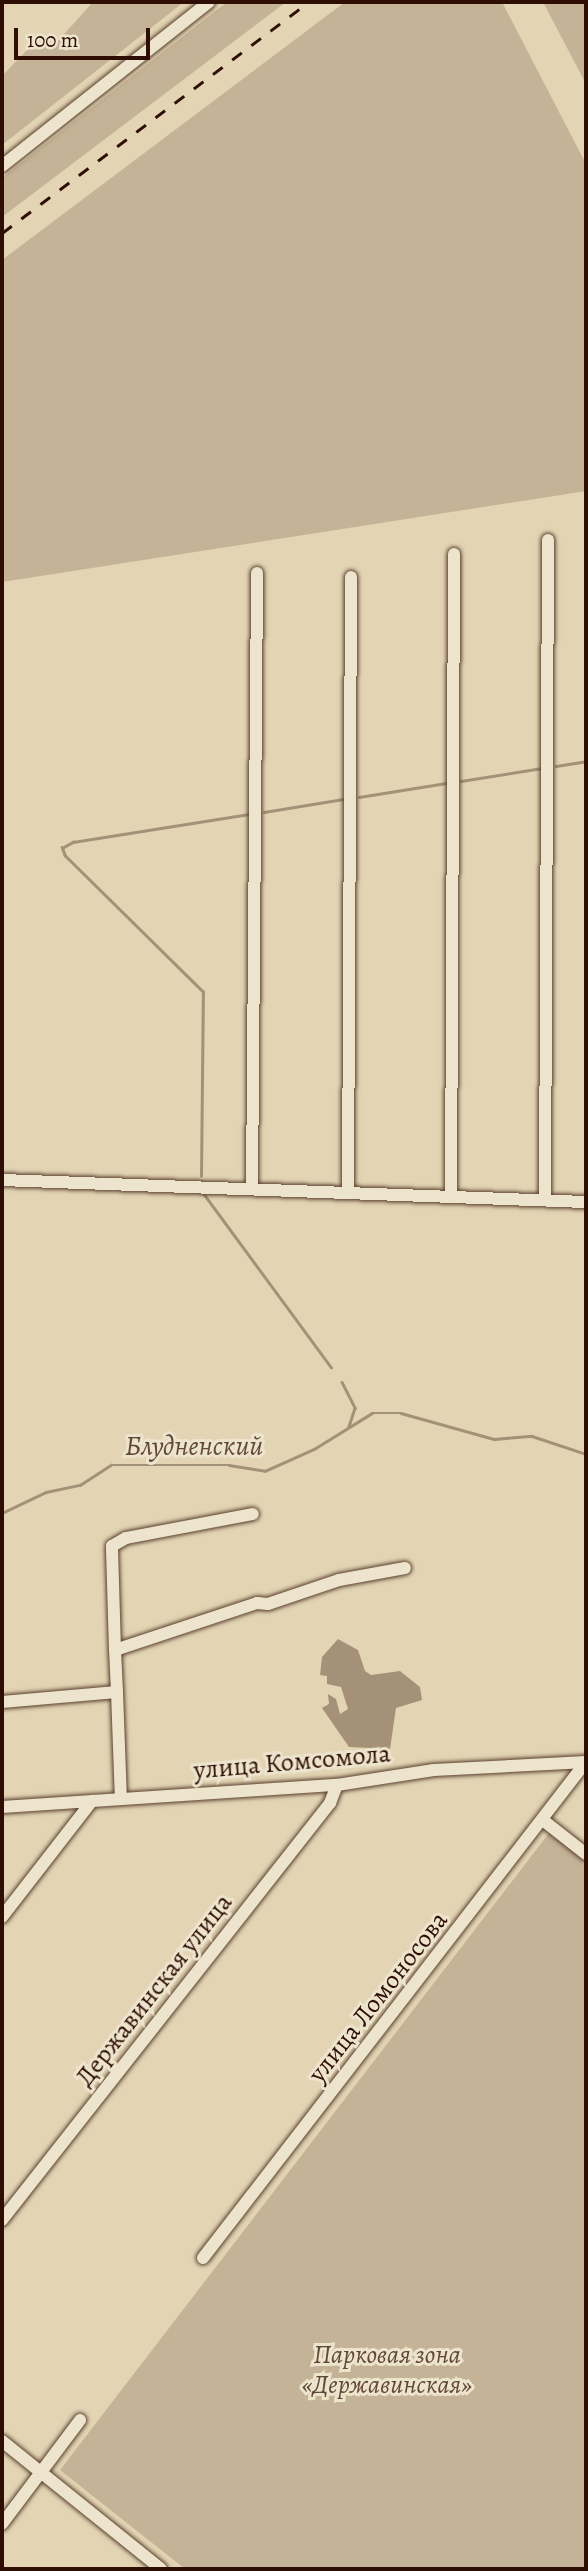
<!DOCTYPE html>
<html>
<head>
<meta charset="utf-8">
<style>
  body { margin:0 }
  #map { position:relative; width:588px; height:2571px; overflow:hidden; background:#e3d5b4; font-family:Alegreya,serif }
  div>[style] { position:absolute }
  .green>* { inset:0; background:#c4b396 }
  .water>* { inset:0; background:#a59177 }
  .stream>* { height:2.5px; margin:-1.25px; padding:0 1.25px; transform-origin:1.25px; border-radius:1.25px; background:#a59177 }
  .roads { filter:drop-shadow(0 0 2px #5b402e) drop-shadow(0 0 2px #5b402e) }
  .minor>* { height:12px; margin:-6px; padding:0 6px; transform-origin:6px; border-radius:6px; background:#ede4ce }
  .rail>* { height:2.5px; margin-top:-1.25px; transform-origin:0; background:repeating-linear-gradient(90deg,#2e0e02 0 12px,transparent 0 24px) }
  span { translate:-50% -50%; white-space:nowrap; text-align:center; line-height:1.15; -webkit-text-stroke:6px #ede4ce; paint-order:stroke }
  .street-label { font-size:26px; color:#2e0e02 }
  .park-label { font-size:26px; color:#624836; font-style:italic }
  .water-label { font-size:28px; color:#644937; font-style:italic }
  .frame { position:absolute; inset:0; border:4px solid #2e0e02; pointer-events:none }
  .scale { position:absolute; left:14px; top:28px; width:136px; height:32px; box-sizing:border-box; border:4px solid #2e0e02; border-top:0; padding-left:9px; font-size:21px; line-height:24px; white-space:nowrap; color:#2e0e02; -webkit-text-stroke:5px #ede4ce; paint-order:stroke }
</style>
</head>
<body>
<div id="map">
  <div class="green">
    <div style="clip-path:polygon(93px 2px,184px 2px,2px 145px,2px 76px,29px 48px,57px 42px)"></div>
    <div style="clip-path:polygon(227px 2px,286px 2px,2px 217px,2px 178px)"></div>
    <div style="clip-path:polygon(345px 2px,502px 2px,586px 164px,586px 491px,2px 582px,2px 260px)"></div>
    <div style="clip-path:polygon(543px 2px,586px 2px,586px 84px)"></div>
    <div style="clip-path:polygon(549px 1833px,586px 1861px,586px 2569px,185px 2569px,60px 2470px)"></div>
  </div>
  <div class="water">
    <div style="clip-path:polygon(338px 1639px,358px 1650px,365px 1671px,371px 1675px,400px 1671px,420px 1687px,422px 1700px,396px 1708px,390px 1749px,349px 1747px,322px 1708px,329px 1704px,328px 1694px,336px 1699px,340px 1714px,348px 1709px,341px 1687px,327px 1684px,327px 1676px,320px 1675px,322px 1657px)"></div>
  </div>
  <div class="stream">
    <div style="left:556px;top:766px;width:30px;rotate:-9deg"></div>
    <div style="left:461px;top:781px;width:82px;rotate:-9.1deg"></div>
    <div style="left:359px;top:797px;width:88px;rotate:-9.1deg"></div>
    <div style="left:264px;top:812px;width:80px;rotate:-9.3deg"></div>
    <div style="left:201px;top:1176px;width:184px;rotate:-89.4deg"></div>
    <div style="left:203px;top:992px;width:194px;rotate:-135.4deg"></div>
    <div style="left:65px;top:856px;width:9px;rotate:-111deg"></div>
    <div style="left:62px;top:848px;width:13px;rotate:-29deg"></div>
    <div style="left:73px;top:842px;width:178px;rotate:-9deg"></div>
    <div style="left:204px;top:1194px;width:215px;rotate:53.7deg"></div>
    <div style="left:342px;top:1382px;width:29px;rotate:63deg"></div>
    <div style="left:355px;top:1408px;width:20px;rotate:108deg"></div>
    <div style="left:2px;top:1513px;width:49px;rotate:-25.5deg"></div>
    <div style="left:46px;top:1492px;width:35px;rotate:-12deg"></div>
    <div style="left:80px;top:1485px;width:37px;rotate:-33deg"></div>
    <div style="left:111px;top:1465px;width:118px"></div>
    <div style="left:229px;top:1465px;width:36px;rotate:9deg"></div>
    <div style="left:265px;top:1471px;width:54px;rotate:-24.2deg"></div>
    <div style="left:314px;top:1449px;width:68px;rotate:-31.8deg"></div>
    <div style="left:372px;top:1413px;width:29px"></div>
    <div style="left:401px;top:1413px;width:97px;rotate:15.6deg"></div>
    <div style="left:494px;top:1439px;width:38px;rotate:-5deg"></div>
    <div style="left:532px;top:1436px;width:57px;rotate:18.4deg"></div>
  </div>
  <div class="roads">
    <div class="minor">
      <div style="left:2px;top:166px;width:264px;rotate:-38.4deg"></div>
      <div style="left:2px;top:1180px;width:584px;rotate:2.16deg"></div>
      <div style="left:252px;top:1189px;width:616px;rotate:-89.53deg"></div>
      <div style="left:348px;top:1193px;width:616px;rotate:-89.72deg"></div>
      <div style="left:451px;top:1197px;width:643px;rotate:-89.73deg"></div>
      <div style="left:545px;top:1200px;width:660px;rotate:-89.74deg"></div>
      <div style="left:115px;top:1650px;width:104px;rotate:-91.7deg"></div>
      <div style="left:112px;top:1546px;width:16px;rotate:-30deg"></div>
      <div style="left:126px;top:1538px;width:129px;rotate:-10.7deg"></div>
      <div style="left:117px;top:1692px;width:107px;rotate:87.9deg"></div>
      <div style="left:2px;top:1702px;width:115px;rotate:-5deg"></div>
      <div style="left:117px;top:1692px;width:42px;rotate:-92.7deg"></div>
      <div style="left:115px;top:1650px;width:150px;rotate:-18.3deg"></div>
      <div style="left:257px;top:1603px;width:11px;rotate:5deg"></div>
      <div style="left:268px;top:1604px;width:75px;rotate:-18.7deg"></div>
      <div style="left:339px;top:1580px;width:67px;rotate:-10.3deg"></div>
      <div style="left:2px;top:1807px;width:336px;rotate:-3.8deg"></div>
      <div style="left:337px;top:1785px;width:98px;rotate:-8.8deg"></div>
      <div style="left:434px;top:1770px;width:152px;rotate:-3deg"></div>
      <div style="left:544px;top:1821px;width:53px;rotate:38.2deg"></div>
      <div style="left:2px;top:1917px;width:147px;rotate:-52.2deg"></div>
      <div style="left:2px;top:2220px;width:531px;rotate:-51.81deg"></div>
      <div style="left:330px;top:1803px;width:19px;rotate:-69deg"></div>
      <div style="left:203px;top:2258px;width:627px;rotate:-52.33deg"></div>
      <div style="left:2px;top:2441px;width:204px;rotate:38.8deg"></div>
      <div style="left:2px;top:2524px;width:130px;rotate:-53.1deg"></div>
    </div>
  </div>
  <div class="rail">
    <div style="left:2px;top:233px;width:384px;rotate:-37deg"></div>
  </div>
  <div class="street-label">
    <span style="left:292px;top:1762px;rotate:-5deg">улица Комсомола</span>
    <span style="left:154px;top:1990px;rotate:-52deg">Державинская улица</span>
    <span style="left:378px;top:1997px;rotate:-52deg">улица Ломоносова</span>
  </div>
  <div class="park-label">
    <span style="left:387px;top:2370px">Парковая зона<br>«Державинская»</span>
  </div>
  <div class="water-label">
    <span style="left:194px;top:1446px">Блудненский</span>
  </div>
  <div class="frame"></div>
  <div class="scale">100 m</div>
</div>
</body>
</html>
